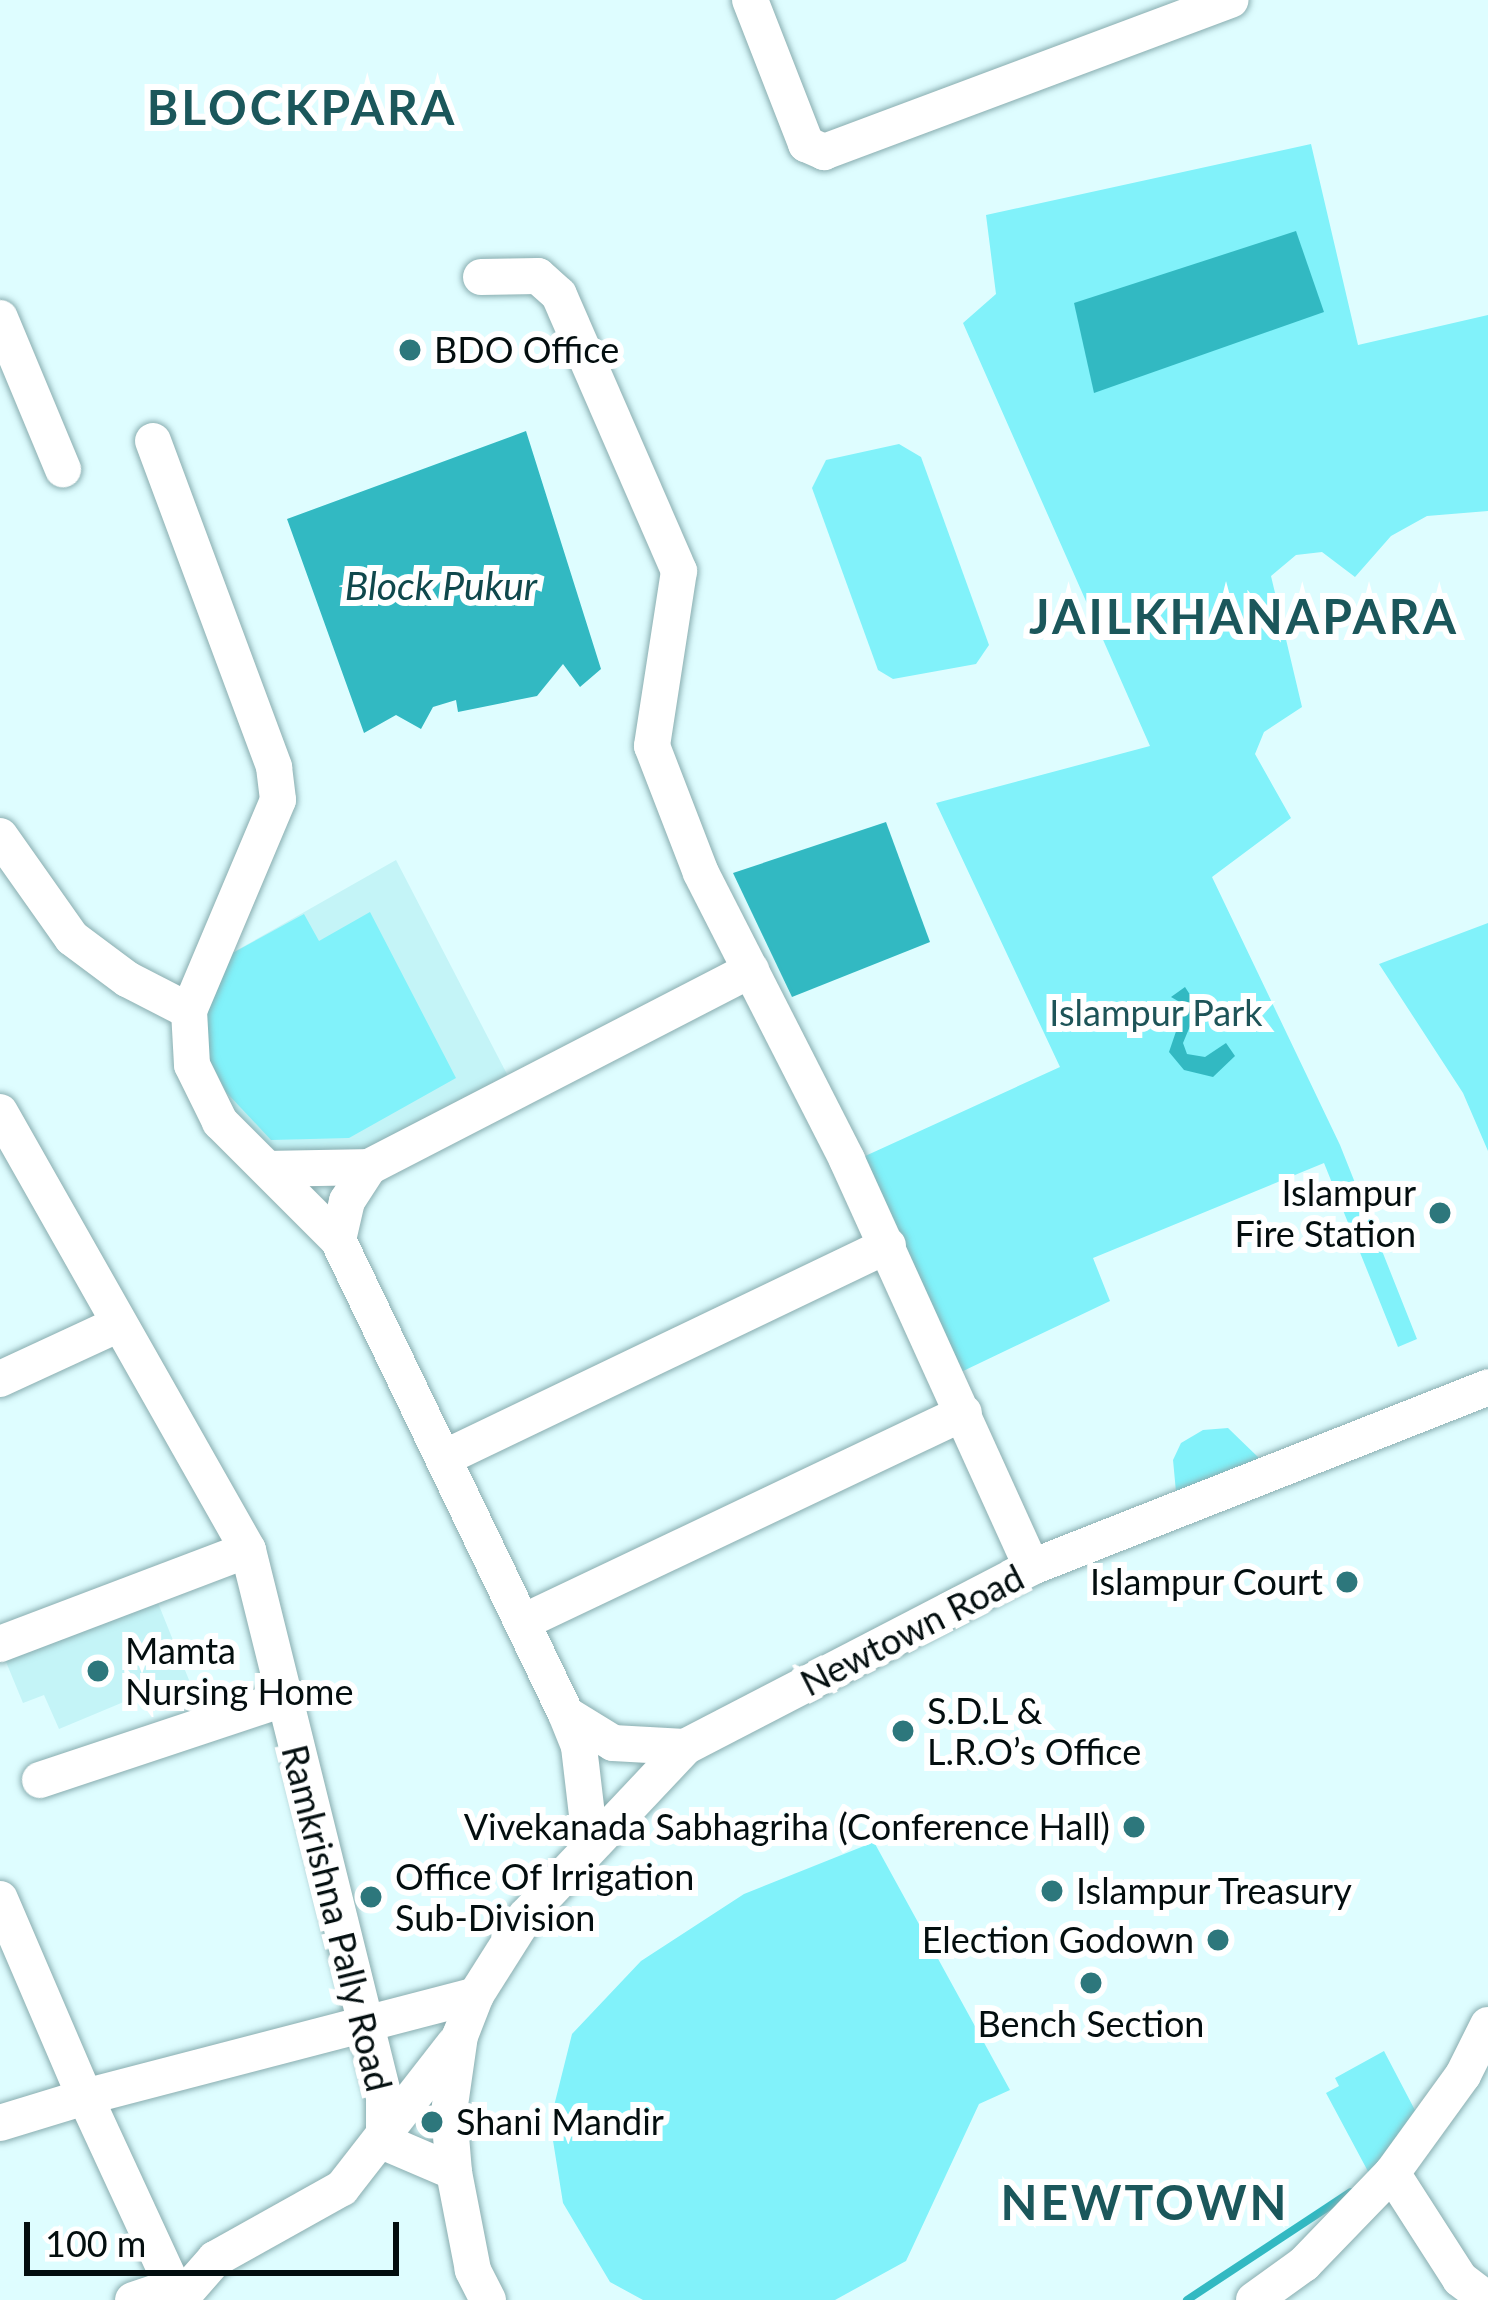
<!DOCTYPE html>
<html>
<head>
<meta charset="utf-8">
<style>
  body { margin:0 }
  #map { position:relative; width:1488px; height:2300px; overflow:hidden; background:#defdff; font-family:Lato,sans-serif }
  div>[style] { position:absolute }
  .built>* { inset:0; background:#c4f4f7 }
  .green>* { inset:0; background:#81f2fa }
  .water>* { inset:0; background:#32b9c2 }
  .stream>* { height:8px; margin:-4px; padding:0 4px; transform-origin:4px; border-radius:4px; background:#32b9c2 }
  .roads { filter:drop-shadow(0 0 3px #89adb0) drop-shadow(0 0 3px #89adb0) }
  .minor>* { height:36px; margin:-18px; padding:0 18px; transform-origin:18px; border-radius:18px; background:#fff }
  .dots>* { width:33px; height:33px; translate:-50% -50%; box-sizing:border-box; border:6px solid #fff; border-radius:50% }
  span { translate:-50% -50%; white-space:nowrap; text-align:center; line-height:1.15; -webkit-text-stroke:12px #fff; paint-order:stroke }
  .poi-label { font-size:36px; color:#030e0f }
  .left { translate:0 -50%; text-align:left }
  .right { translate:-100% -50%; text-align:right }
  .park-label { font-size:36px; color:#1e5458 }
  .street-label { font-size:36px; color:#030e0f }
  .water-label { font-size:39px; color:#0f484c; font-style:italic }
  .district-label { font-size:48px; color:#1b575b; font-weight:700; letter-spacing:3px }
  .scale { position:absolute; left:24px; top:2222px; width:375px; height:54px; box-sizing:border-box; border:6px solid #030e0f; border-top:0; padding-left:15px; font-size:36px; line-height:42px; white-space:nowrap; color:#030e0f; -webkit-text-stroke:9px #fff; paint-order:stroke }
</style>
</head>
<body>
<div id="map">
  <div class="built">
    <div style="clip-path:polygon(396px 860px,510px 1080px,366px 1153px,330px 1159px,269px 1151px,235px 1119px,197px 1019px,218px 961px)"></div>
    <div style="clip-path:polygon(154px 1593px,191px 1685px,143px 1703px,138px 1696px,59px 1729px,44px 1695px,23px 1703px,4px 1657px)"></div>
  </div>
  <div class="green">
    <div style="clip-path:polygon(1311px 144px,1358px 345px,1488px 315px,1488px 511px,1427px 516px,1391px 536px,1355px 577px,1322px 552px,1296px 555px,1271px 576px,1302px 707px,1264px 732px,1255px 754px,1291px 818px,1212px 877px,1340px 1145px,1417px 1339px,1398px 1347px,1324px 1163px,1093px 1258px,1110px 1301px,959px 1373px,863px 1157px,1060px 1067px,936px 803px,1150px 746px,963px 323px,996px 294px,986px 215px)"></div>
    <div style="clip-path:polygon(899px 444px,921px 457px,989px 645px,976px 664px,893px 679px,878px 670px,812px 488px,826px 460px)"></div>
    <div style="clip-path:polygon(370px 912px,456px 1078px,349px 1138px,271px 1140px,226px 1092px,208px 1057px,202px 992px,218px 961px,304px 914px,319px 941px)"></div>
    <div style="clip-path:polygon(1488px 923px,1488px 1151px,1463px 1093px,1379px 964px)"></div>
    <div style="clip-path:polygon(1228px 1428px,1260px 1459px,1176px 1492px,1173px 1460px,1181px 1443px,1203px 1430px)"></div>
    <div style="clip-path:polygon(874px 1842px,1010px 2090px,979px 2104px,906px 2261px,835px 2300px,643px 2300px,610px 2282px,563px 2203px,550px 2122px,572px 2034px,641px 1961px,744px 1894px)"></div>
    <div style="clip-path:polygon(1384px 2051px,1418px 2116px,1371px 2177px,1326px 2093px,1339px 2086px,1335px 2078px)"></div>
  </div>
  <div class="water">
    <div style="clip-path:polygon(1296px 231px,1324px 312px,1094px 393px,1074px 303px)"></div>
    <div style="clip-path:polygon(526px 431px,601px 669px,580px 687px,563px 664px,537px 696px,458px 712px,456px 700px,433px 707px,421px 729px,396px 715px,364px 733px,287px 519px)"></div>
    <div style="clip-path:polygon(886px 822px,930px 942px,792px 997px,733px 873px)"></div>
    <div style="clip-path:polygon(1185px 987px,1198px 1007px,1183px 1043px,1187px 1054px,1205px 1057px,1226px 1043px,1235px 1056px,1213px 1077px,1184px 1070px,1169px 1052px,1185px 1005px,1171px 997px)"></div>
  </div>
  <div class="stream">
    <div style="left:1187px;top:2300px;width:196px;rotate:-33.4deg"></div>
  </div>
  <div class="roads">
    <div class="minor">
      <div style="left:750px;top:0;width:155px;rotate:68.7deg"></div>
      <div style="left:806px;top:144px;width:20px;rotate:24deg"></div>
      <div style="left:824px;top:152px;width:434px;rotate:-20.5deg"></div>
      <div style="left:481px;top:277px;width:57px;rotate:-1deg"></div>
      <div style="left:538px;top:276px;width:28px;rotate:42deg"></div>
      <div style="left:559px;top:295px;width:301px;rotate:66.5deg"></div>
      <div style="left:679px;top:571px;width:177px;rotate:98.8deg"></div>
      <div style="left:652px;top:746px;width:136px;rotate:68.9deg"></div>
      <div style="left:701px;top:873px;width:322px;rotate:63deg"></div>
      <div style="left:847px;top:1160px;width:447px;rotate:65.6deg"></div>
      <div style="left:0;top:318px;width:164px;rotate:67.4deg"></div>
      <div style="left:153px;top:441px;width:348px;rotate:69.6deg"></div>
      <div style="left:274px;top:767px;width:33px;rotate:83deg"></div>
      <div style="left:278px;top:800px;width:229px;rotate:112.9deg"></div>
      <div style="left:0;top:836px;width:125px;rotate:54.8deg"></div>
      <div style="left:72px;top:938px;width:69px;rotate:36.7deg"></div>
      <div style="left:127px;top:979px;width:70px;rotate:27.3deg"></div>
      <div style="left:189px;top:1011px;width:54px;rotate:86.8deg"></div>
      <div style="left:192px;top:1065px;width:64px;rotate:63.8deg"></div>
      <div style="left:220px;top:1122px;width:167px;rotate:45deg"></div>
      <div style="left:338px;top:1240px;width:526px;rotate:64.31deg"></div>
      <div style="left:566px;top:1714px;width:35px;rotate:68deg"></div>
      <div style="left:579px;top:1747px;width:94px;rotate:83.3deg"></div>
      <div style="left:0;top:1112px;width:503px;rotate:60.48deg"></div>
      <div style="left:248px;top:1550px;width:564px;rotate:76.04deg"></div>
      <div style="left:384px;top:2097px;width:45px;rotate:90deg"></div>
      <div style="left:384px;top:2142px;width:76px;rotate:23.2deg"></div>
      <div style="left:269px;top:1169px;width:100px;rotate:-1.1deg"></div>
      <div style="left:369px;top:1167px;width:430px;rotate:-27.3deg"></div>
      <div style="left:338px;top:1240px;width:40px;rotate:-77deg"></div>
      <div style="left:347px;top:1201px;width:40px;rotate:-57.1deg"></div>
      <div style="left:0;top:1379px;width:129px;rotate:-24.8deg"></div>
      <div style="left:446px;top:1457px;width:490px;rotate:-25.6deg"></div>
      <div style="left:523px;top:1622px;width:488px;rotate:-25.4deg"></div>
      <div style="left:0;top:1644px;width:265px;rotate:-20.8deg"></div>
      <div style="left:566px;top:1714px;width:55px;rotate:31.7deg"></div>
      <div style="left:613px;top:1743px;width:72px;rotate:3.2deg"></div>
      <div style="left:40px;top:1780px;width:257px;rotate:-18.4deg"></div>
      <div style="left:0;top:1899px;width:215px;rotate:66.8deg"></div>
      <div style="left:85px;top:2097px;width:89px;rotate:163deg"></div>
      <div style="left:1392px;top:2173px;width:126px;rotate:57.3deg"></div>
      <div style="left:1460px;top:2279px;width:35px;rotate:37deg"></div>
      <div style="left:133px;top:2300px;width:47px;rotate:-18.4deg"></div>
      <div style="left:179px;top:2300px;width:224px;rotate:-114.8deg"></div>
      <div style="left:85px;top:2097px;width:404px;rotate:-14.6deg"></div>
      <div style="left:179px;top:2300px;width:55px;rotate:-48.7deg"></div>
      <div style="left:215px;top:2259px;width:145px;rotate:-29.2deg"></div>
      <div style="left:342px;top:2188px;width:182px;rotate:-52.1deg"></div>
      <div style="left:488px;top:2300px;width:34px;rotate:-117deg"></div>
      <div style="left:473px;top:2270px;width:100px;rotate:-101deg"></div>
      <div style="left:454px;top:2172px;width:60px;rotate:-94.8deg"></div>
      <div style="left:449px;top:2112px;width:77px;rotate:-81.8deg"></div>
      <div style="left:460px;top:2036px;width:44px;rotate:-68.7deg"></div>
      <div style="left:476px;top:1995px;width:93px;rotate:-57.7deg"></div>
      <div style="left:526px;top:1916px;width:232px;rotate:-46.7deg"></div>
      <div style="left:685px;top:1747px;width:391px;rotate:-27.4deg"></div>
      <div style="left:1032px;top:1567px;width:490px;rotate:-21.5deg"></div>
      <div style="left:1254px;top:2300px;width:62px;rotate:-35.8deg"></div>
      <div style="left:1304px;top:2264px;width:127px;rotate:-46deg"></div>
      <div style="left:1392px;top:2173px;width:121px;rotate:-54.1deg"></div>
      <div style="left:1463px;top:2075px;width:56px;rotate:-63.4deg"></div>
    </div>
  </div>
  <div class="dots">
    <div style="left:410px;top:350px;background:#2d777c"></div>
    <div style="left:1440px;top:1213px;background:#2d777c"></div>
    <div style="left:1347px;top:1582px;background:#2d777c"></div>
    <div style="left:98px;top:1671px;background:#2d777c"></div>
    <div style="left:903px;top:1731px;background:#2d777c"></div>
    <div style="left:1134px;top:1827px;background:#2d777c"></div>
    <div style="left:1052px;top:1891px;background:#2d777c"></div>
    <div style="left:371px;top:1897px;background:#2d777c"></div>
    <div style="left:1218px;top:1940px;background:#2d777c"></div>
    <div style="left:1091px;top:1983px;background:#2d777c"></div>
    <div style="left:432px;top:2122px;background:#2d777c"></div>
  </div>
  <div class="poi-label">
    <span class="left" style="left:434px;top:350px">BDO Office</span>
    <span class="right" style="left:1416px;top:1213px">Islampur<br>Fire Station</span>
    <span class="right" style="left:1323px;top:1582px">Islampur Court</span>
    <span class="left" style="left:125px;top:1671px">Mamta<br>Nursing Home</span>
    <span class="left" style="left:927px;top:1731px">S.D.L &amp;<br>L.R.O’s Office</span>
    <span class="right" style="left:1110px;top:1827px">Vivekanada Sabhagriha (Conference Hall)</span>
    <span class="left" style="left:395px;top:1897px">Office Of Irrigation<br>Sub-Division</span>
    <span class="left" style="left:1076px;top:1891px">Islampur Treasury</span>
    <span class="right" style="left:1194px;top:1940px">Election Godown</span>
    <span style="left:1091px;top:2024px">Bench Section</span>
    <span class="left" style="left:456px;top:2122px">Shani Mandir</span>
  </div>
  <div class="park-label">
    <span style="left:1156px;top:1013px">Islampur Park</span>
  </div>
  <div class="street-label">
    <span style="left:912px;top:1630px;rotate:-27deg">Newtown Road</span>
    <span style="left:337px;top:1918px;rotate:76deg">Ramkrishna Pally Road</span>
  </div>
  <div class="water-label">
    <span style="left:441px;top:585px">Block Pukur</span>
  </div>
  <div class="district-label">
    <span style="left:302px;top:107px">BLOCKPARA</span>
    <span style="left:1244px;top:616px">JAILKHANAPARA</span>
    <span style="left:1145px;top:2202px">NEWTOWN</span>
  </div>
  <div class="scale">100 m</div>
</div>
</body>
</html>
